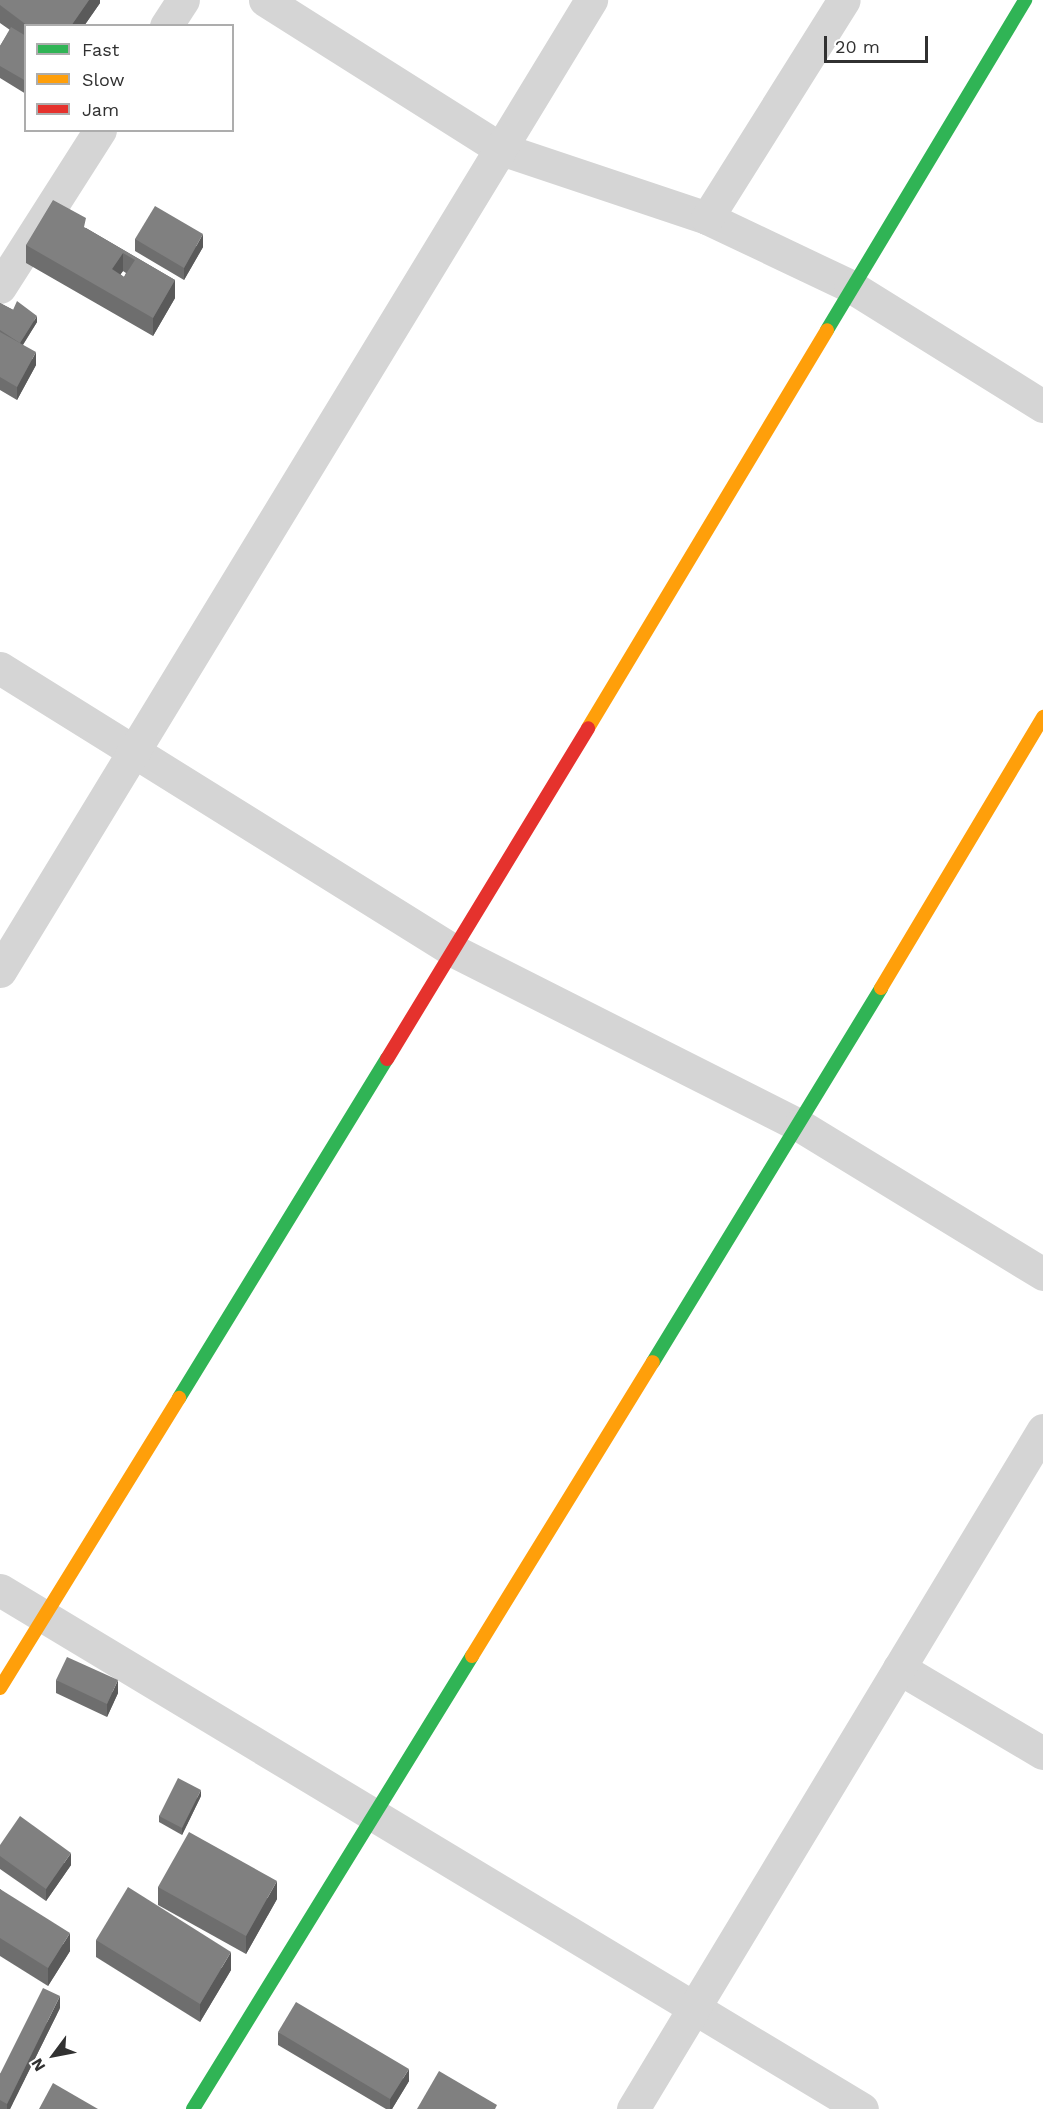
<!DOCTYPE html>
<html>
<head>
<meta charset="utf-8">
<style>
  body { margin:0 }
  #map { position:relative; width:1043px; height:2109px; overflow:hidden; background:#fff; font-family:"Work Sans",sans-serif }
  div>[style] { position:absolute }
  .street>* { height:33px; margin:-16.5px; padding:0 16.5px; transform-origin:16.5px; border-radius:16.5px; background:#d5d5d5 }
  .fast>* { height:14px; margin:-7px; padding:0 7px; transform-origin:7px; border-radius:7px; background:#30b455 }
  .slow>* { height:14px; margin:-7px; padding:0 7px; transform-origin:7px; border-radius:7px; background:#ff9f0a }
  .jam>* { height:14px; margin:-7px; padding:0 7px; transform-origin:7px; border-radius:7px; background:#e5322d }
  .wall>* { inset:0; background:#6e6e6e }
  .shaded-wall>* { inset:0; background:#5a5a5a }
  .building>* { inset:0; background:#808080 }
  span { translate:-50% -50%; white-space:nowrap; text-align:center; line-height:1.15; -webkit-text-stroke:6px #fff; paint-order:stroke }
  .legend { position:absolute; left:24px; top:24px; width:210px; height:108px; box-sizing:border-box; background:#fff; border:2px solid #adadad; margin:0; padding:8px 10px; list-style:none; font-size:18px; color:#313131 }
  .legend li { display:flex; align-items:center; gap:12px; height:30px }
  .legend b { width:30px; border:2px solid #adadad }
  .north { position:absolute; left:24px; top:2025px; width:60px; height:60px; -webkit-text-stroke:4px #fff; paint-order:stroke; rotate:238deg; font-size:16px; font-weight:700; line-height:24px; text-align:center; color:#313131 }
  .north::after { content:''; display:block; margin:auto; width:21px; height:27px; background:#313131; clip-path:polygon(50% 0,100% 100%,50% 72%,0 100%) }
  .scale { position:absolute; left:824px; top:36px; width:104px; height:27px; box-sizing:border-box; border:3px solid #313131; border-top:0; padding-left:8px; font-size:18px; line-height:21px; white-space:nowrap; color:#313131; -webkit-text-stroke:4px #fff; paint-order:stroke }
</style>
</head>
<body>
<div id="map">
  <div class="street">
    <div style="left:265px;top:0;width:279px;rotate:32.3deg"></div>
    <div style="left:501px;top:149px;width:217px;rotate:18.5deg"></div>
    <div style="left:707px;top:218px;width:158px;rotate:25.4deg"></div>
    <div style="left:850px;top:286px;width:227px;rotate:31.9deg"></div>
    <div style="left:166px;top:26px;width:31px;rotate:-57deg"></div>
    <div style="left:707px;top:218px;width:257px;rotate:-57.9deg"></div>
    <div style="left:0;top:287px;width:186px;rotate:-57.5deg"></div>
    <div style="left:0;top:668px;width:535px;rotate:31.94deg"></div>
    <div style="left:454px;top:951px;width:386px;rotate:26.8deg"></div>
    <div style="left:799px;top:1125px;width:286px;rotate:31.4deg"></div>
    <div style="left:0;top:971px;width:1137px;rotate:-58.67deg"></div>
    <div style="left:0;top:1590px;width:1006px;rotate:31.05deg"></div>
    <div style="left:899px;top:1668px;width:167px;rotate:30.6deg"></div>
    <div style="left:633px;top:2109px;width:793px;rotate:-58.88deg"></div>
  </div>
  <div class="fast">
    <div style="left:827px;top:330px;width:385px;rotate:-59deg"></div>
    <div style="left:653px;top:1362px;width:438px;rotate:-58.6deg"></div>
    <div style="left:179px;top:1398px;width:398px;rotate:-58.5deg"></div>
    <div style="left:193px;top:2109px;width:532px;rotate:-58.37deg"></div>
  </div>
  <div class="slow">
    <div style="left:588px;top:728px;width:464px;rotate:-59deg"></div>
    <div style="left:881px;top:988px;width:316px;rotate:-59.1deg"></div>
    <div style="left:472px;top:1656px;width:345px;rotate:-58.4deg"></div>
    <div style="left:0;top:1688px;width:341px;rotate:-58.3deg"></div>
  </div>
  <div class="jam">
    <div style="left:387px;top:1059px;width:387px;rotate:-58.7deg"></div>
  </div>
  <div class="wall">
    <div style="clip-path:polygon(0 0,100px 0,100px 3px,84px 26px,26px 26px,26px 94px,0 78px,0 46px,10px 30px,0 23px)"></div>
    <div style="clip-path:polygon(evenodd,86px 228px,175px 280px,175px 298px,153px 336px,26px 263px,26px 245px,86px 228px,123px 271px,126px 273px,124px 277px,120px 274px,123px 271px)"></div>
    <div style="clip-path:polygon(135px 239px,203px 247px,184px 280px,135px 251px)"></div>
    <div style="clip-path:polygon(0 303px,37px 322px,23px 345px,36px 365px,17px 400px,0 390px)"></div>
    <div style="clip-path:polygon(56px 1680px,118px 1693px,107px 1717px,56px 1693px)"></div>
    <div style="clip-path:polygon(201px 1796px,182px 1835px,159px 1822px,159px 1816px)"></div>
    <div style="clip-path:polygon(0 1845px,71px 1865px,46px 1901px,0 1869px)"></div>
    <div style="clip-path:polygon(158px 1887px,277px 1899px,246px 1954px,158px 1905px)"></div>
    <div style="clip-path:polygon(0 1889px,70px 1951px,48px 1986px,0 1956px)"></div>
    <div style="clip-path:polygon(96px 1940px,231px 1970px,200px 2022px,96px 1957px)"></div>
    <div style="clip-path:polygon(60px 2008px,10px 2109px,0 2109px,0 2074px)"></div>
    <div style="clip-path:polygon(278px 2032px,409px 2081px,392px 2109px,386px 2109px,278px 2045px)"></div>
  </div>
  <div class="shaded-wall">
    <div style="clip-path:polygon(89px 0,100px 0,100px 3px,84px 26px,71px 26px)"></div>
    <div style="clip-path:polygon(203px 234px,203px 247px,184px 280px,184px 268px)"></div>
    <div style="clip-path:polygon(123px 253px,123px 271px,112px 287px,112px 269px)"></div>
    <div style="clip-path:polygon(175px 280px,175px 298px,153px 336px,153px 318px)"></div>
    <div style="clip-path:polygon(37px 316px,37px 322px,20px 349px,20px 343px)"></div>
    <div style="clip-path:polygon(36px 352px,36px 365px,17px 400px,17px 387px)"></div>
    <div style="clip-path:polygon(118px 1680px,118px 1693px,107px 1717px,107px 1704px)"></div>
    <div style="clip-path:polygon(201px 1790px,201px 1796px,182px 1835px,182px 1828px)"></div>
    <div style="clip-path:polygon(71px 1853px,71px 1865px,46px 1901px,46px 1889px)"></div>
    <div style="clip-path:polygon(277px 1881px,277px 1899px,246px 1954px,246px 1936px)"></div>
    <div style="clip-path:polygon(70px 1933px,70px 1951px,48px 1986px,48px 1968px)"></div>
    <div style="clip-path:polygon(231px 1952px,231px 1970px,200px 2022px,200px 2004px)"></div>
    <div style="clip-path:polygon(60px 1996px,60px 2008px,10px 2109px,7px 2109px,7px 2104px)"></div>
    <div style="clip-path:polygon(409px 2069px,409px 2081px,392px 2109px,390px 2109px,390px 2099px)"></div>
  </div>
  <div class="building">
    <div style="clip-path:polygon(0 0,89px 0,71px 26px,28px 26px,0 5px)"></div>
    <div style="clip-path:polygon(11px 27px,26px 36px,26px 81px,0 66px,0 46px)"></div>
    <div style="clip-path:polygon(evenodd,53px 200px,86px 218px,84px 227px,175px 280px,153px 318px,26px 245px,53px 200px,123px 253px,135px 260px,124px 277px,112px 269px,123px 253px)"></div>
    <div style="clip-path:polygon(155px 206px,203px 234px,184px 268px,135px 239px)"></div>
    <div style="clip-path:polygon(17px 301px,37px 316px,20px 343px,0 330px,0 303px,13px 310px)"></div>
    <div style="clip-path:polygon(0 332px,36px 352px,17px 387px,0 377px)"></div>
    <div style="clip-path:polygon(67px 1657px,118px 1680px,107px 1704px,56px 1680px)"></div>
    <div style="clip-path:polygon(178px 1778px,201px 1790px,182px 1828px,159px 1816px)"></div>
    <div style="clip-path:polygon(20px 1816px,71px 1853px,46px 1889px,0 1856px,0 1845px)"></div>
    <div style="clip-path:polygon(189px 1832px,277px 1881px,246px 1936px,158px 1887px)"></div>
    <div style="clip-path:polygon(128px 1887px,231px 1952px,200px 2004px,96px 1940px)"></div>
    <div style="clip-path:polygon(0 1889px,70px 1933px,48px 1968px,0 1938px)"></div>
    <div style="clip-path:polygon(43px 1988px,60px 1996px,7px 2104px,0 2100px,0 2074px)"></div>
    <div style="clip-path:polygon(296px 2002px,409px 2069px,390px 2099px,278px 2032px)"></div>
    <div style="clip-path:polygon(439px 2071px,497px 2105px,495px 2109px,417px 2109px)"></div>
    <div style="clip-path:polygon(53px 2083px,98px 2109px,39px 2109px)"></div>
  </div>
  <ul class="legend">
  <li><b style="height:8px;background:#30b455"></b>Fast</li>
  <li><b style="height:8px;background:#ff9f0a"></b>Slow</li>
  <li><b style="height:8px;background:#e5322d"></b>Jam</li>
  </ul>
  <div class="north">N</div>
  <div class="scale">20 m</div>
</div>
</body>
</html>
